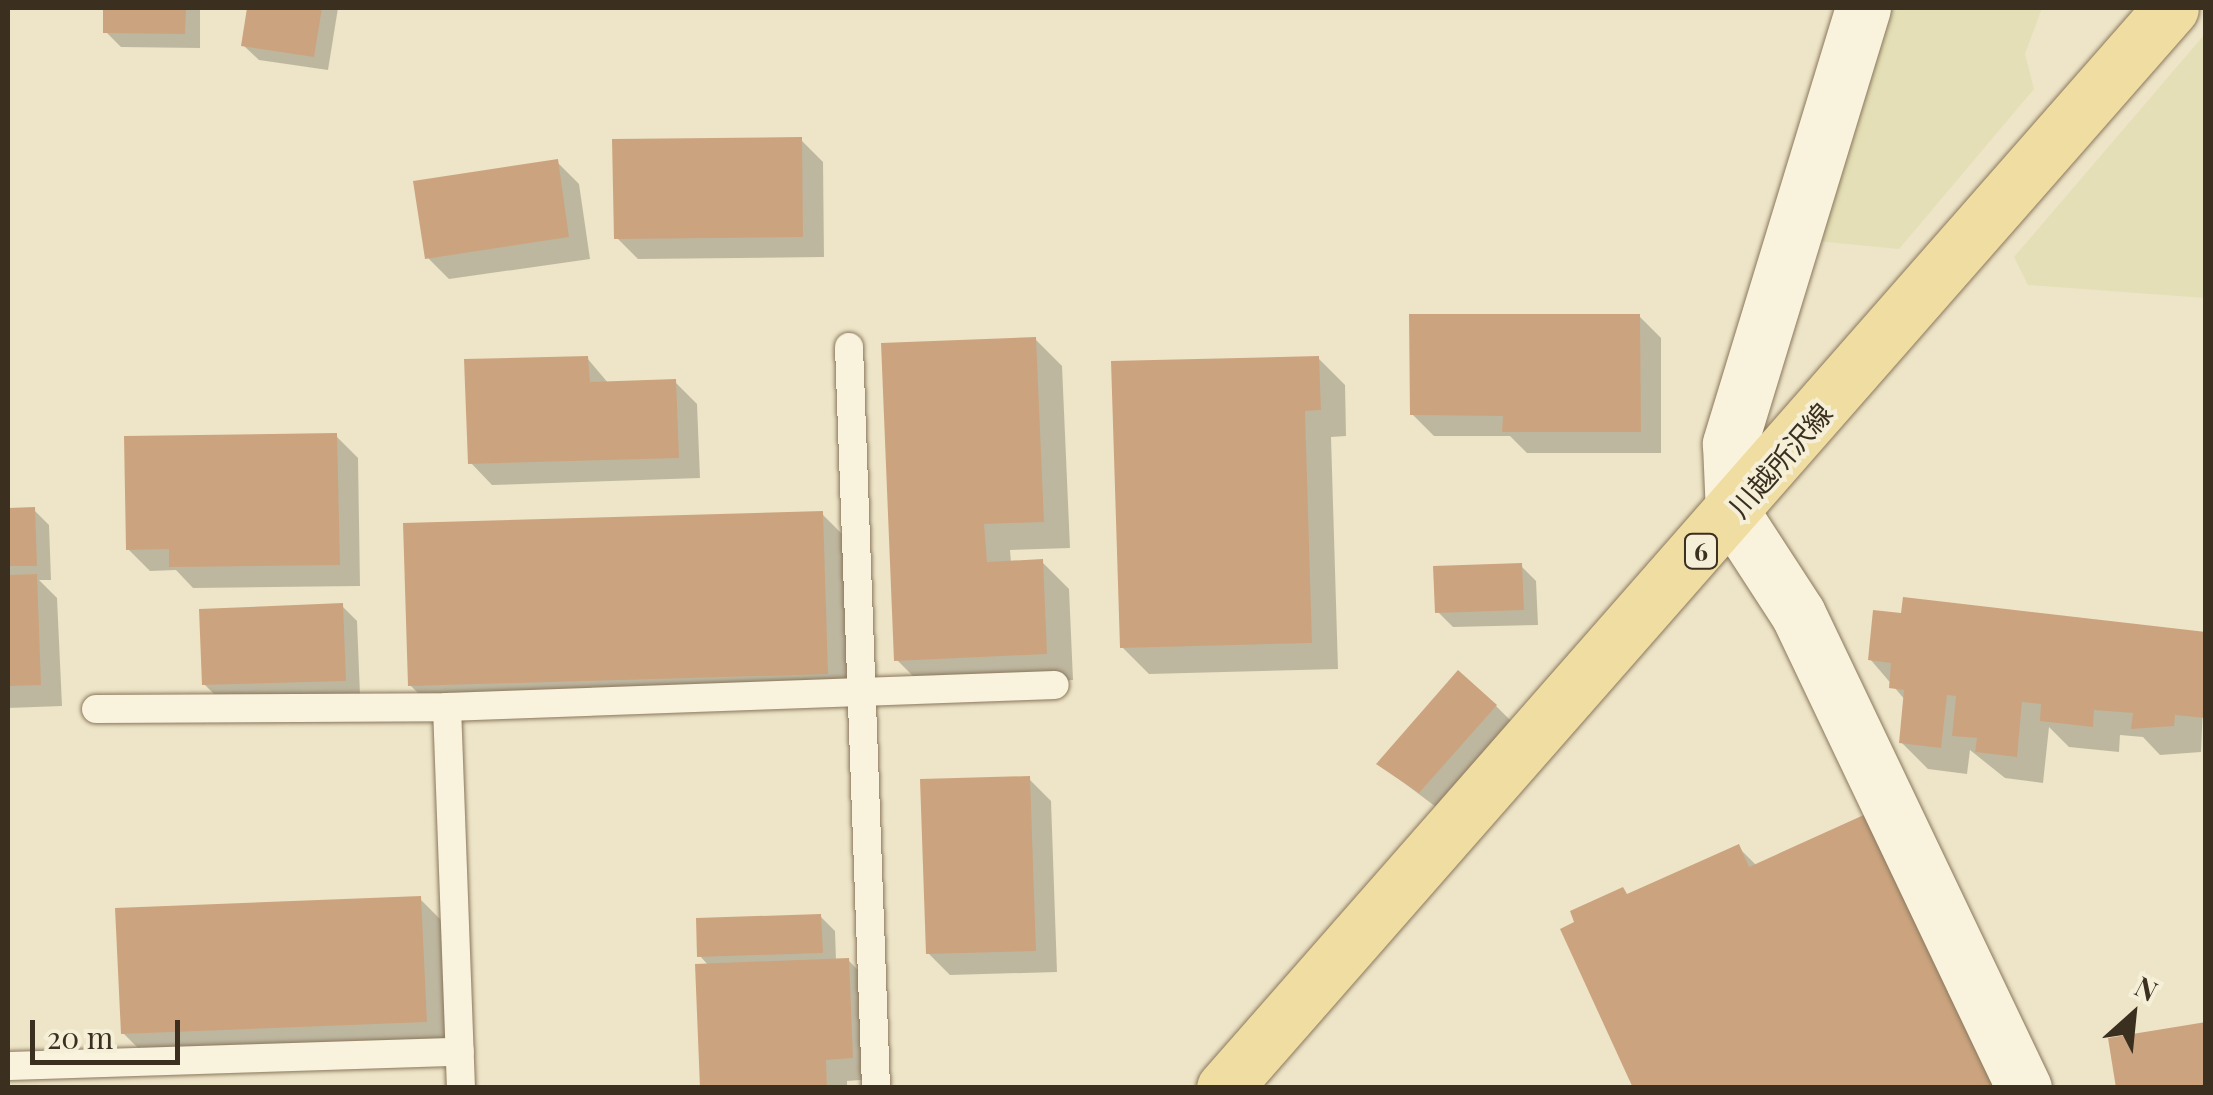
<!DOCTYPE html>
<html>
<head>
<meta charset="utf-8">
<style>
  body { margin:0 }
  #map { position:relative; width:2213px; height:1095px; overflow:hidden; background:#eee5c8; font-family:"Playfair Display","Noto Sans JP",serif }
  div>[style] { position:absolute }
  .farmland>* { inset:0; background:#e4dfb6 }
  .shadow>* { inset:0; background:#0003 }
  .building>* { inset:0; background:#cba47f }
  .roads { filter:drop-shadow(0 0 2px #8a785d) drop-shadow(0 0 2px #8a785d) }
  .service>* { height:28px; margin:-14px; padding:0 14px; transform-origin:14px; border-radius:14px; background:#f9f2dc }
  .minor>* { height:55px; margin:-27.5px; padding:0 27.5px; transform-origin:27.5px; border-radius:27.5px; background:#f9f2dc }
  .primary>* { height:55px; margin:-27.5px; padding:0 27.5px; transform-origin:27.5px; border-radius:27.5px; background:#f0dda2 }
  span { translate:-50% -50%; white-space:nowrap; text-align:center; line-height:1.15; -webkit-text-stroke:8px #f5efd8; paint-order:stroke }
  .shield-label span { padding:2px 8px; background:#f5efd8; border:2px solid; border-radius:8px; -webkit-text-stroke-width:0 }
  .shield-label { font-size:25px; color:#3b2f20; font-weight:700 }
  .street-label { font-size:28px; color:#3b2f20 }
  .frame { position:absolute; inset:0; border:10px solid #3b2f20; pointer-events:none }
  .north { position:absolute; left:2083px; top:965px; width:100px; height:100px; -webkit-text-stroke:8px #f5efd8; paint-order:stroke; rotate:27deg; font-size:28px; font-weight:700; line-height:40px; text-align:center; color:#3b2f20 }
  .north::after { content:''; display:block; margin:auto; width:35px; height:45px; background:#3b2f20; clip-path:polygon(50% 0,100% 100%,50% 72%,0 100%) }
  .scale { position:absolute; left:30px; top:1020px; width:150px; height:45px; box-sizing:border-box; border:5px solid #3b2f20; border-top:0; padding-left:12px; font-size:30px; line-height:35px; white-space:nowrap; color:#3b2f20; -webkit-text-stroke:8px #f5efd8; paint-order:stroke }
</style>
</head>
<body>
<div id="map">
  <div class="farmland">
    <div style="clip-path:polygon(1882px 8px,2042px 8px,2025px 54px,2034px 89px,1899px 249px,1816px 241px)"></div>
    <div style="clip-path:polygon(2205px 34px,2205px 298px,2028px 285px,2014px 257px)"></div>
  </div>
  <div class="shadow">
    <div style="clip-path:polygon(106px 8px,200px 8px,200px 48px,121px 47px,106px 32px)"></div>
    <div style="clip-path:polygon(249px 8px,338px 8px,328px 70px,259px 60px,243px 45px)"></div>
    <div style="clip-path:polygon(801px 140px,823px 162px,824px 257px,638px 259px,616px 237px)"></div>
    <div style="clip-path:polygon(557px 162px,579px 184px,590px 259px,449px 279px,427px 257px)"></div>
    <div style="clip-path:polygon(1639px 316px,1661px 338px,1661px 453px,1527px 453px,1510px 436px,1434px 436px,1412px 414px)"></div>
    <div style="clip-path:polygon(1035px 339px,1062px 366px,1070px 548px,1010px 550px,1011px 563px,1042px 562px,1069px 589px,1073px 680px,924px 687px,897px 660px)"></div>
    <div style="clip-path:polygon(587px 358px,609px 384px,675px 382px,697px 404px,700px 478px,492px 485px,471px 463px)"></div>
    <div style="clip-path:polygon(1318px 358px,1345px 385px,1346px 436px,1331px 437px,1338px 669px,1149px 674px,1122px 647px)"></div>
    <div style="clip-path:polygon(336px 436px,358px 458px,360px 586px,193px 588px,176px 570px,150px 571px,128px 549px)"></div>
    <div style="clip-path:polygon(34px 510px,49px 525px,51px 580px,39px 580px,57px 598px,62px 706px,8px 708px,8px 511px)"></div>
    <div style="clip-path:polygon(822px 514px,849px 541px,854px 700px,437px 712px,410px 685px)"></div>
    <div style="clip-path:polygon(1521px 566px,1536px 581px,1538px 625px,1453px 627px,1438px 612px)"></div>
    <div style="clip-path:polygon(342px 606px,357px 621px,360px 695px,220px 700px,204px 684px)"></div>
    <div style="clip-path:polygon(2206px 634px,2201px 752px,2160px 755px,2143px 737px,2120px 735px,2119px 752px,2069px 747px,2049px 727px,2043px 783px,2005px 778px,1970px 750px,1967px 774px,1928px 769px,1901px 742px,1906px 701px,1870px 659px)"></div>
    <div style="clip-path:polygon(1496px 706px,1511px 721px,1436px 807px,1379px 764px)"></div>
    <div style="clip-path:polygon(1029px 779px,1051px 801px,1057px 972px,950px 975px,928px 953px)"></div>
    <div style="clip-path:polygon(1738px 847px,1757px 866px,1629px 896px)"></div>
    <div style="clip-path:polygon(420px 899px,447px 926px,453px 1048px,150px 1060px,123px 1033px)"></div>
    <div style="clip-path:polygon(820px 916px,835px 931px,836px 961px,848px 960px,870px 982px,874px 1079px,847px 1081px,847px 1088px,703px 1088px,709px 966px,700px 956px)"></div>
  </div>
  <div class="building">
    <div style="clip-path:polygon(103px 8px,186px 8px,185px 34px,103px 33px)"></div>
    <div style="clip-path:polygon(247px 8px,322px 8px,314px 57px,241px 46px)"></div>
    <div style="clip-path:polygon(802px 137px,803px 237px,614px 239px,612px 139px)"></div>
    <div style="clip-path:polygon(558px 159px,569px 237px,425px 259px,413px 181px)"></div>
    <div style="clip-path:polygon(1409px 314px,1640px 314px,1641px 432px,1502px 432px,1503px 416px,1410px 415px)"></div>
    <div style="clip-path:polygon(1036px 337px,1044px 522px,984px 524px,987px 562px,1043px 559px,1047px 654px,894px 661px,881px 343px)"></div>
    <div style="clip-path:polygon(588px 356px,590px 382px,676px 379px,679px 458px,468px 464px,464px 359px)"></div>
    <div style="clip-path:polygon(1319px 356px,1321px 410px,1305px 411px,1312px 643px,1120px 648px,1111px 361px)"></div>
    <div style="clip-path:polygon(337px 433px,340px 565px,169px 567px,169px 549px,126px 550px,124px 436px)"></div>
    <div style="clip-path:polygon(35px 507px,37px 566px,8px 566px,8px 508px)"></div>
    <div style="clip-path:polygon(823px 511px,828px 674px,408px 686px,403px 523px)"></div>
    <div style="clip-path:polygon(1522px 563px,1524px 610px,1435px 613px,1433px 566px)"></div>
    <div style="clip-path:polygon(37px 574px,41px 685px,8px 686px,8px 575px)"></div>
    <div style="clip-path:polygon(1903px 597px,2206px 632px,2206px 718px,2175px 715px,2174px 726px,2131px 729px,2133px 713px,2094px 710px,2093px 727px,2040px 721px,2041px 704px,2022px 702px,2017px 757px,1975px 752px,1977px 738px,1952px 736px,1956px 696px,1947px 695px,1941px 748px,1899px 743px,1904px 690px,1889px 688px,1891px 663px,1868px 660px,1873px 610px,1901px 613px)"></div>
    <div style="clip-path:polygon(343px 603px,346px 681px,202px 685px,199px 609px)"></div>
    <div style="clip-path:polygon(1458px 670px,1497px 705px,1419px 793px,1376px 764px)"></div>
    <div style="clip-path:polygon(1030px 776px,1036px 951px,926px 954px,920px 779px)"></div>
    <div style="clip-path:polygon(1866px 814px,1996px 1088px,1633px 1088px,1560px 929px,1574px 922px,1570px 911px,1623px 887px,1627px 894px,1739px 844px,1749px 867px)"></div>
    <div style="clip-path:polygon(421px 896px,427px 1022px,121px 1034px,115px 908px)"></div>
    <div style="clip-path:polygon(821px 914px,823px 953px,697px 957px,696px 918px)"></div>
    <div style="clip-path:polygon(849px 958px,853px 1058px,826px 1060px,827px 1088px,700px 1088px,695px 964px)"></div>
    <div style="clip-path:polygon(2206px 1022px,2206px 1088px,2116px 1088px,2108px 1038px)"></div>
  </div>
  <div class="roads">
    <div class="service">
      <div style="left:849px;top:347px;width:741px;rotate:87.91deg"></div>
      <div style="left:447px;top:707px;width:381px;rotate:87.9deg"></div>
      <div style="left:96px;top:709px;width:351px;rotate:-0.3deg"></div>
      <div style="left:447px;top:707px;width:608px;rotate:-2.07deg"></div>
      <div style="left:8px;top:1066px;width:452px;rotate:-1.8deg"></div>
    </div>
    <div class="minor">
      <div style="left:1863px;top:8px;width:456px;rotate:107deg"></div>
      <div style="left:1730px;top:444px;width:70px;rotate:87.5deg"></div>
      <div style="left:1733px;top:514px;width:119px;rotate:57deg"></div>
      <div style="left:1798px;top:614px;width:525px;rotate:64.51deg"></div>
    </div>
    <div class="primary">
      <div style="left:1224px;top:1088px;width:1436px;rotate:-48.75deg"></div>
    </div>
  </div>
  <div class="shield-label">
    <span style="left:1701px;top:551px">6</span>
  </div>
  <div class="street-label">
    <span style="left:1780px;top:460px;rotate:-49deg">川越所沢線</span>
  </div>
  <div class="frame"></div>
  <div class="north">N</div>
  <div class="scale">20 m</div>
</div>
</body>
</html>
